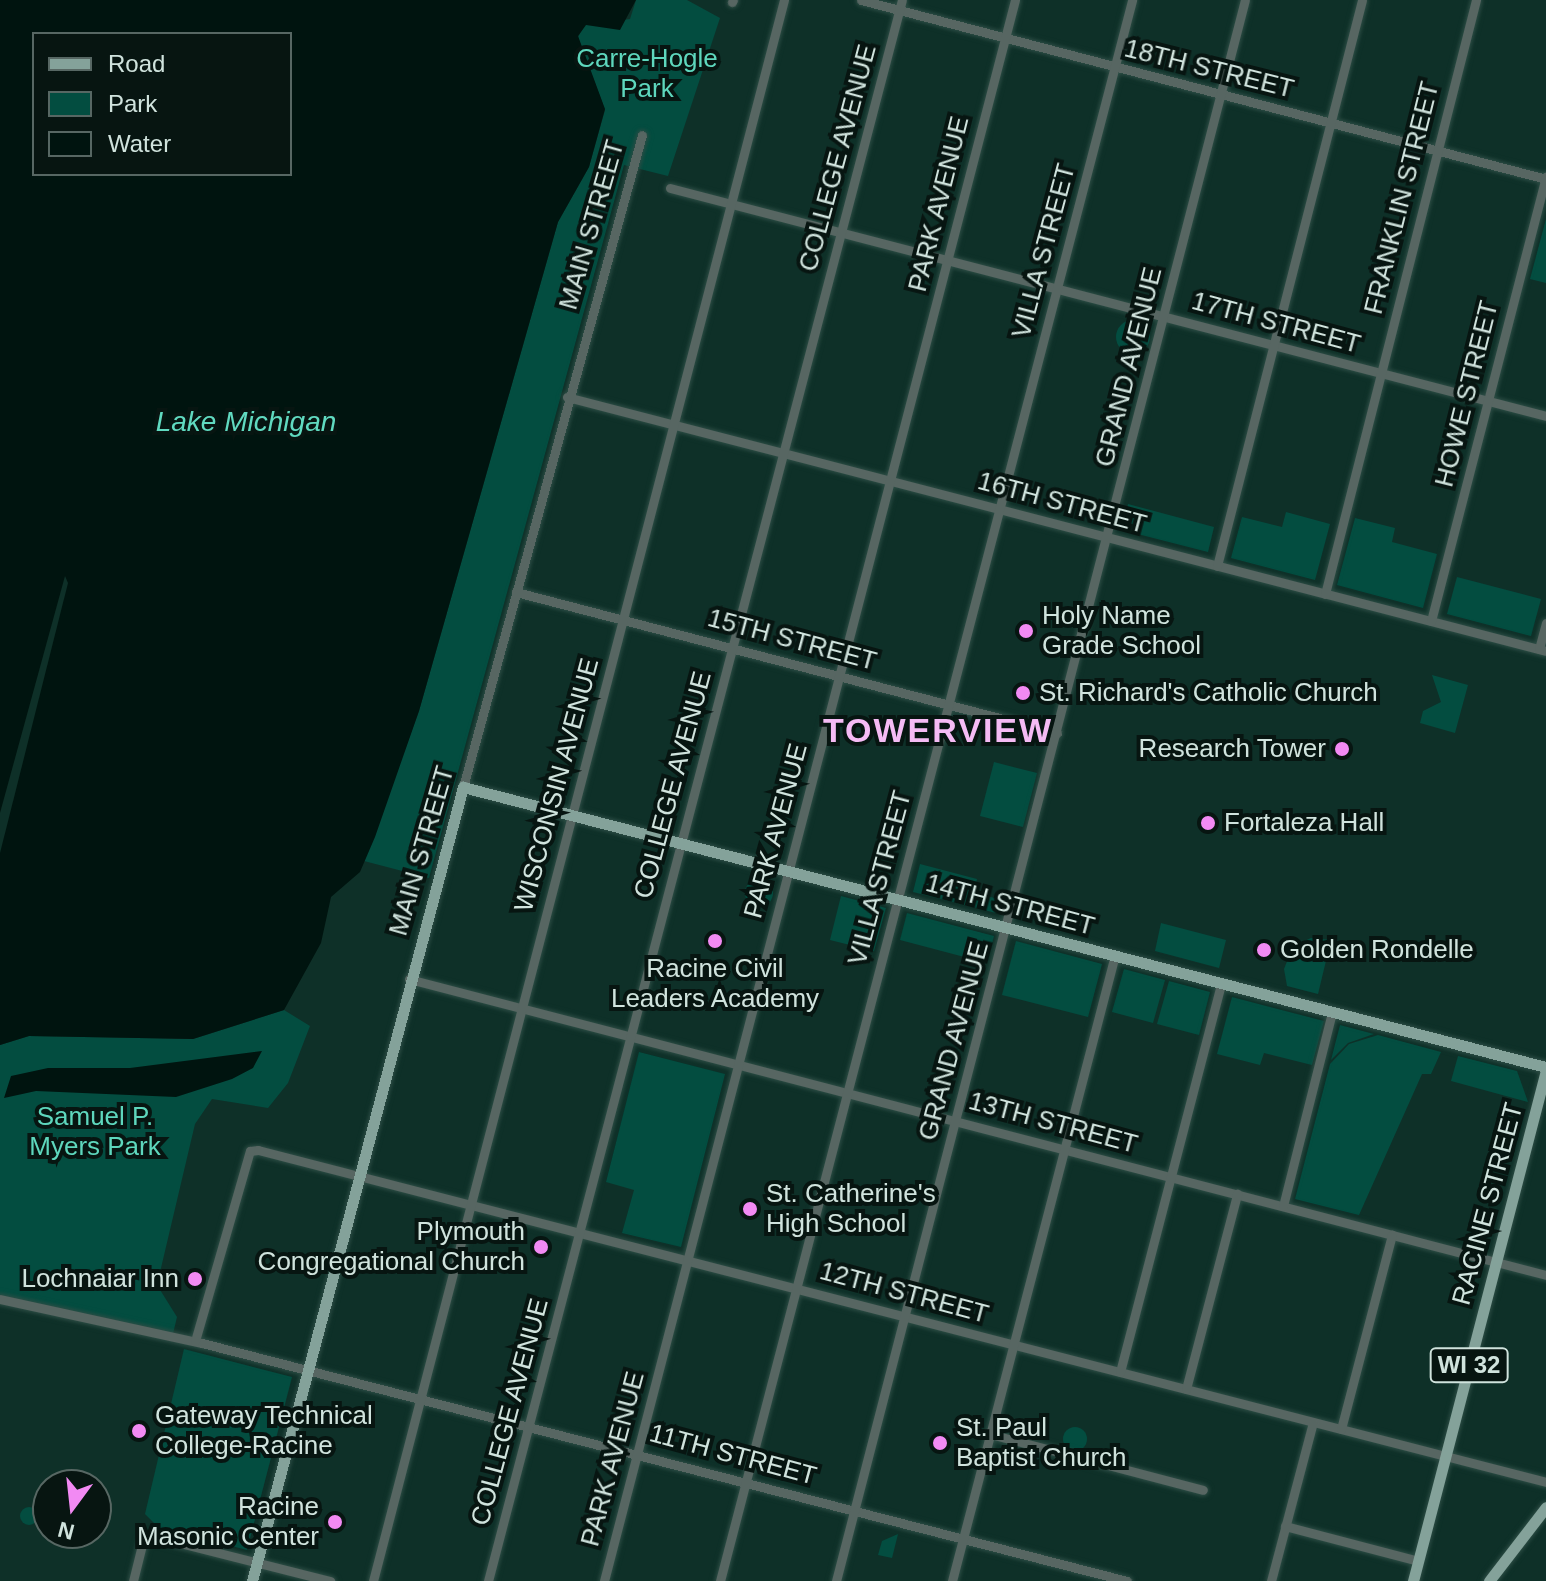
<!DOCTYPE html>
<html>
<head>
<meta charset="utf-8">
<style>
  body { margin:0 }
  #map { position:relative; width:1546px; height:1581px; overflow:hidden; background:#0e3028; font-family:Helvetica,sans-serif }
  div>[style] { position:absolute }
  .green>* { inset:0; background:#034d40 }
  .round { border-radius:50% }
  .water>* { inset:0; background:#00140f }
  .pier>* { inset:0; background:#0e3028 }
  .roads { filter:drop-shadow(0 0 2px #2d4d45) drop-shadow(0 0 2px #2d4d45) }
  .minor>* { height:9px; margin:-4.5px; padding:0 4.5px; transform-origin:4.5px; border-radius:4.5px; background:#576662 }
  .major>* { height:11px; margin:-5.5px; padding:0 5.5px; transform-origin:5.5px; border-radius:5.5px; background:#84a29a }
  .dots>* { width:22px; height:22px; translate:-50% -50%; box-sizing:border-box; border:4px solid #071511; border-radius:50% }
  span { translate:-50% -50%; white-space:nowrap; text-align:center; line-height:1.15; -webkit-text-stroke:8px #071511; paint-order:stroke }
  .shield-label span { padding:2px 6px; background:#071511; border:2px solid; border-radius:6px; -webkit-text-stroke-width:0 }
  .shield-label { font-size:24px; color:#d0e3dd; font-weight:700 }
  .park-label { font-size:26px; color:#5ed7bd }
  .street-label { font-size:26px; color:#d0e3dd }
  .poi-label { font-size:26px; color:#d0e3dd }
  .left { translate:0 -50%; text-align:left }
  .right { translate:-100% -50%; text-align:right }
  .water-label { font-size:28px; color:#60dac0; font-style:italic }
  .district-label { font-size:34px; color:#f5bbf4; font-weight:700; letter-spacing:2px }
  .legend { position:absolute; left:32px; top:32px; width:260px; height:144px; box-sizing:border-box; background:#071511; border:2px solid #576763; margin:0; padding:10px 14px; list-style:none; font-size:24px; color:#d0e3dd }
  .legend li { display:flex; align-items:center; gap:16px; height:40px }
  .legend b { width:40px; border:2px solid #576763 }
  .north { position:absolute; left:32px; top:1469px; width:80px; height:80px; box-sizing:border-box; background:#071511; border:2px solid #576763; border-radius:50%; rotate:195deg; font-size:22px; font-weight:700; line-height:32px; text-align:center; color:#d0e3dd }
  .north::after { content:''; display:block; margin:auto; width:28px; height:36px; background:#f28af3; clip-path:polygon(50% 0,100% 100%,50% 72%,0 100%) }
</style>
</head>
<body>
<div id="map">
  <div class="green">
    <div style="clip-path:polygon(636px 0,687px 0,720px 18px,668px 176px,624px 165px,429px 878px,364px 861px,419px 711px,558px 222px,589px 167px,605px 110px,578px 37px,585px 25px,630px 19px)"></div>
    <div style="clip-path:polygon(1546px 219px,1546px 283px,1530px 279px)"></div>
    <div class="round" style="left:1116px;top:320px;width:34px;height:34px"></div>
    <div style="clip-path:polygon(1128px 504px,1214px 527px,1208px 552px,1122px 530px)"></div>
    <div style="clip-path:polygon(1286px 512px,1330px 524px,1315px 580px,1231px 558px,1242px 517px,1282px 527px)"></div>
    <div style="clip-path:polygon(1355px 518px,1395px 528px,1392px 542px,1437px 554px,1423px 608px,1337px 585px)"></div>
    <div style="clip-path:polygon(1457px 577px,1541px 599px,1531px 636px,1447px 614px)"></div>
    <div style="clip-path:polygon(1432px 675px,1468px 685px,1455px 733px,1420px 723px,1423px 711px,1441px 702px)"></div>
    <div style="clip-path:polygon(994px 762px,1037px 773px,1023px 827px,980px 816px)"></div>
    <div style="clip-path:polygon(920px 864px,977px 879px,974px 893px,1003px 900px,1000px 914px,913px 892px)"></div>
    <div class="round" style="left:745px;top:879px;width:28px;height:28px"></div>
    <div style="clip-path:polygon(841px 896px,886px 908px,874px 951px,830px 940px)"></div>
    <div style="clip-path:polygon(907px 913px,994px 936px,987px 963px,900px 940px)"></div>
    <div style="clip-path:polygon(1161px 923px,1226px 940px,1219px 968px,1155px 951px)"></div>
    <div style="clip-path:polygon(1311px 938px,1331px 940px,1318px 994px,1287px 986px,1284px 969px,1293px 946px)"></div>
    <div style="clip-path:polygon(1016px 941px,1102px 964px,1088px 1017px,1002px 995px)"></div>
    <div style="clip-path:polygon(1124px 969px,1165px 980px,1153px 1023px,1112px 1012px)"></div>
    <div style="clip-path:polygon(1169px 981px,1210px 992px,1199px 1035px,1157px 1024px)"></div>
    <div style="clip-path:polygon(1232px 997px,1324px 1021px,1312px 1065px,1264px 1053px,1260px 1065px,1217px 1054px)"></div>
    <div style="clip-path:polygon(284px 1010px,310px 1026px,288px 1083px,268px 1108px,212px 1099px,195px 1124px,157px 1285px,177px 1317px,172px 1338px,0 1299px,0 1045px,29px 1036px,193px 1039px)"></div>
    <div style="clip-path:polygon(1340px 1025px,1374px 1034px,1348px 1043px,1331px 1060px)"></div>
    <div style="clip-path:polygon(1378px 1035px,1441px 1052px,1431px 1074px,1422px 1074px,1359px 1215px,1295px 1199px,1330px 1064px,1349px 1044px)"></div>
    <div style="clip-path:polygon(639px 1052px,725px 1074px,681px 1247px,622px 1233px,634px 1190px,606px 1182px)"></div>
    <div style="clip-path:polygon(1458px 1056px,1517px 1071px,1528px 1102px,1451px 1081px)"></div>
    <div style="clip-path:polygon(184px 1349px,292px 1377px,247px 1550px,158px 1527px,145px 1514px)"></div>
    <div class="round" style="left:1063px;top:1427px;width:24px;height:24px"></div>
    <div class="round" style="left:20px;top:1507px;width:18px;height:18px"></div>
    <div style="clip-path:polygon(898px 1534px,892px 1558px,878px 1555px,882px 1541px)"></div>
  </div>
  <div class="water">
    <div style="clip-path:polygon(evenodd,0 0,636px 0,620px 30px,586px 25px,578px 36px,605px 109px,589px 167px,558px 222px,419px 711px,375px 837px,360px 872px,331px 897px,321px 943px,284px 1010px,193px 1039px,29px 1036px,0 1045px,0 0,34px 34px,290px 34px,290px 174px,34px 174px,34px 34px)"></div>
    <div style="clip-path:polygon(262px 1051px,253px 1068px,232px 1079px,176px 1097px,36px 1091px,4px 1098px,11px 1076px,48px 1068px,130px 1068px)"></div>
  </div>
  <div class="pier">
    <div style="clip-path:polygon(65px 576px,68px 583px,0 853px,0 813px)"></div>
  </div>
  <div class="roads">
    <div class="minor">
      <div style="left:861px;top:0;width:708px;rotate:14.64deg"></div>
      <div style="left:732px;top:2px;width:2px;rotate:-63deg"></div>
      <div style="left:670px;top:188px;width:905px;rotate:14.59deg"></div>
      <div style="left:567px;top:397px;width:1011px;rotate:14.54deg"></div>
      <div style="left:1217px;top:566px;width:584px;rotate:-75.63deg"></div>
      <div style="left:516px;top:592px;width:559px;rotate:14.61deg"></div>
      <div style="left:1325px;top:594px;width:613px;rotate:-75.74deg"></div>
      <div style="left:1431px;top:621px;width:459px;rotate:-75.5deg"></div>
      <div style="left:1539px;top:649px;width:27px;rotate:-75deg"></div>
      <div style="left:463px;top:787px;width:676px;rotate:-74.65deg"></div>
      <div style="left:409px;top:979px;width:1175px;rotate:14.59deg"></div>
      <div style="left:1283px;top:1206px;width:200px;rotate:-75.8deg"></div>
      <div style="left:0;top:1299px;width:207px;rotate:12.3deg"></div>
      <div style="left:202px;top:1343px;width:955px;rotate:14.43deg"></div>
      <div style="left:195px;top:1341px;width:198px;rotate:-73.9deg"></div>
      <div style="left:250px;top:1151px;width:8px;rotate:-7deg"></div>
      <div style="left:258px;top:1150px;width:1330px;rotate:14.45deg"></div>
      <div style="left:1120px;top:1372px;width:402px;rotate:-75.4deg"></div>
      <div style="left:1186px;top:1389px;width:202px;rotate:-75.3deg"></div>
      <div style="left:1341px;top:1429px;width:201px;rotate:-75.3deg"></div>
      <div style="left:990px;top:1434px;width:220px;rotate:14.7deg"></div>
      <div style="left:1285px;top:1526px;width:138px;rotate:14.7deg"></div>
      <div style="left:133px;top:1581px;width:41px;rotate:-76deg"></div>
      <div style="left:143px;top:1541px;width:10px;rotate:-29deg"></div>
      <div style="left:152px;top:1536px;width:184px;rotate:14.2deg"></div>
      <div style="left:373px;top:1581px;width:1634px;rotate:-75.43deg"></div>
      <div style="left:488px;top:1581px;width:1634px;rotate:-75.33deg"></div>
      <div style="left:604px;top:1581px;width:1634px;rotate:-75.43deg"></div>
      <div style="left:720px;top:1581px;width:1634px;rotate:-75.39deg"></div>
      <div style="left:836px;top:1581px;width:1633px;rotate:-75.5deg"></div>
      <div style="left:952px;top:1581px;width:647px;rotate:-75.41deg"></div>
      <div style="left:1271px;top:1581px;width:164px;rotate:-75.2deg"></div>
    </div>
    <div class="major">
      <div style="left:252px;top:1581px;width:822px;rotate:-75.12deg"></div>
      <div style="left:463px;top:787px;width:1119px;rotate:14.5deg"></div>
      <div style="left:1413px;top:1581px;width:528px;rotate:-75.41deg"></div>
      <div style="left:1489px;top:1581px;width:93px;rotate:-52.4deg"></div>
    </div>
  </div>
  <div class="dots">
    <div style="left:1026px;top:631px;background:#f28af3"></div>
    <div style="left:1023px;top:693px;background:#f28af3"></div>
    <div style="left:1342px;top:749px;background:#f28af3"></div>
    <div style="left:1208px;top:823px;background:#f28af3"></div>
    <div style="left:715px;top:941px;background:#f28af3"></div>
    <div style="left:1264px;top:950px;background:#f28af3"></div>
    <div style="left:750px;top:1209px;background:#f28af3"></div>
    <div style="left:541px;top:1247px;background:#f28af3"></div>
    <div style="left:195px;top:1279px;background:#f28af3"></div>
    <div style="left:139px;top:1431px;background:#f28af3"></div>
    <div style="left:940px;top:1443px;background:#f28af3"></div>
    <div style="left:335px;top:1522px;background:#f28af3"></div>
  </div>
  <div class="shield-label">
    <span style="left:1469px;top:1365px">WI 32</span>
  </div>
  <div class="park-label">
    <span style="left:647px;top:74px">Carre-Hogle<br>Park</span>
    <span style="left:95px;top:1132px">Samuel P.<br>Myers Park</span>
  </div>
  <div class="street-label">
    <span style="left:1209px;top:69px;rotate:14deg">18TH STREET</span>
    <span style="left:838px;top:158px;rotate:-75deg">COLLEGE AVENUE</span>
    <span style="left:1402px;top:198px;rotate:-76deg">FRANKLIN STREET</span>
    <span style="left:939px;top:204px;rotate:-76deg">PARK AVENUE</span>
    <span style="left:592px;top:225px;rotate:-74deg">MAIN STREET</span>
    <span style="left:1044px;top:251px;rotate:-75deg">VILLA STREET</span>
    <span style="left:1276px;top:323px;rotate:15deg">17TH STREET</span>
    <span style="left:1129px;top:367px;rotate:-76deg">GRAND AVENUE</span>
    <span style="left:1467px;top:394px;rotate:-76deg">HOWE STREET</span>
    <span style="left:1062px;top:503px;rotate:15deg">16TH STREET</span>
    <span style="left:792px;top:640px;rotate:15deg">15TH STREET</span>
    <span style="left:557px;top:785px;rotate:-75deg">WISCONSIN AVENUE</span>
    <span style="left:673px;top:785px;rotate:-75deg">COLLEGE AVENUE</span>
    <span style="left:776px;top:831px;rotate:-75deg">PARK AVENUE</span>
    <span style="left:422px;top:851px;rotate:-74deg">MAIN STREET</span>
    <span style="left:880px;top:878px;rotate:-75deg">VILLA STREET</span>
    <span style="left:1010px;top:905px;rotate:15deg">14TH STREET</span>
    <span style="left:954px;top:1041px;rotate:-75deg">GRAND AVENUE</span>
    <span style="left:1053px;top:1123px;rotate:15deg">13TH STREET</span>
    <span style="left:1488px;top:1204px;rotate:-75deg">RACINE STREET</span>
    <span style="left:904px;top:1293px;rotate:15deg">12TH STREET</span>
    <span style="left:510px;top:1412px;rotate:-75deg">COLLEGE AVENUE</span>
    <span style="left:733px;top:1455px;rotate:15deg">11TH STREET</span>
    <span style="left:613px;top:1459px;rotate:-75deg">PARK AVENUE</span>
  </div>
  <div class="poi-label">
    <span class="left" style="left:1042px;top:631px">Holy Name<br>Grade School</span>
    <span class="left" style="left:1039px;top:693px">St. Richard's Catholic Church</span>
    <span class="right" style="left:1326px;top:749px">Research Tower</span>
    <span class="left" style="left:1224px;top:823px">Fortaleza Hall</span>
    <span class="left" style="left:1280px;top:950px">Golden Rondelle</span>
    <span style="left:715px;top:984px">Racine Civil<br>Leaders Academy</span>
    <span class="left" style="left:766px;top:1209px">St. Catherine's<br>High School</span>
    <span class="right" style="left:525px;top:1247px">Plymouth<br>Congregational Church</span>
    <span class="right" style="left:179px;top:1279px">Lochnaiar Inn</span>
    <span class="left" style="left:155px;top:1431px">Gateway Technical<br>College-Racine</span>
    <span class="left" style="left:956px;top:1443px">St. Paul<br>Baptist Church</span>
    <span class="right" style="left:319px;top:1522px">Racine<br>Masonic Center</span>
  </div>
  <div class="water-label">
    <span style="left:246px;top:422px">Lake Michigan</span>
  </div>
  <div class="district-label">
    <span style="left:938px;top:731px">TOWERVIEW</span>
  </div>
  <ul class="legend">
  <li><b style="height:10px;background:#84a29a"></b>Road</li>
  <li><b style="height:22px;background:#034d40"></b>Park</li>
  <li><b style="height:22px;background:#00140f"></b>Water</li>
  </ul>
  <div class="north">N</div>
</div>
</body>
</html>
